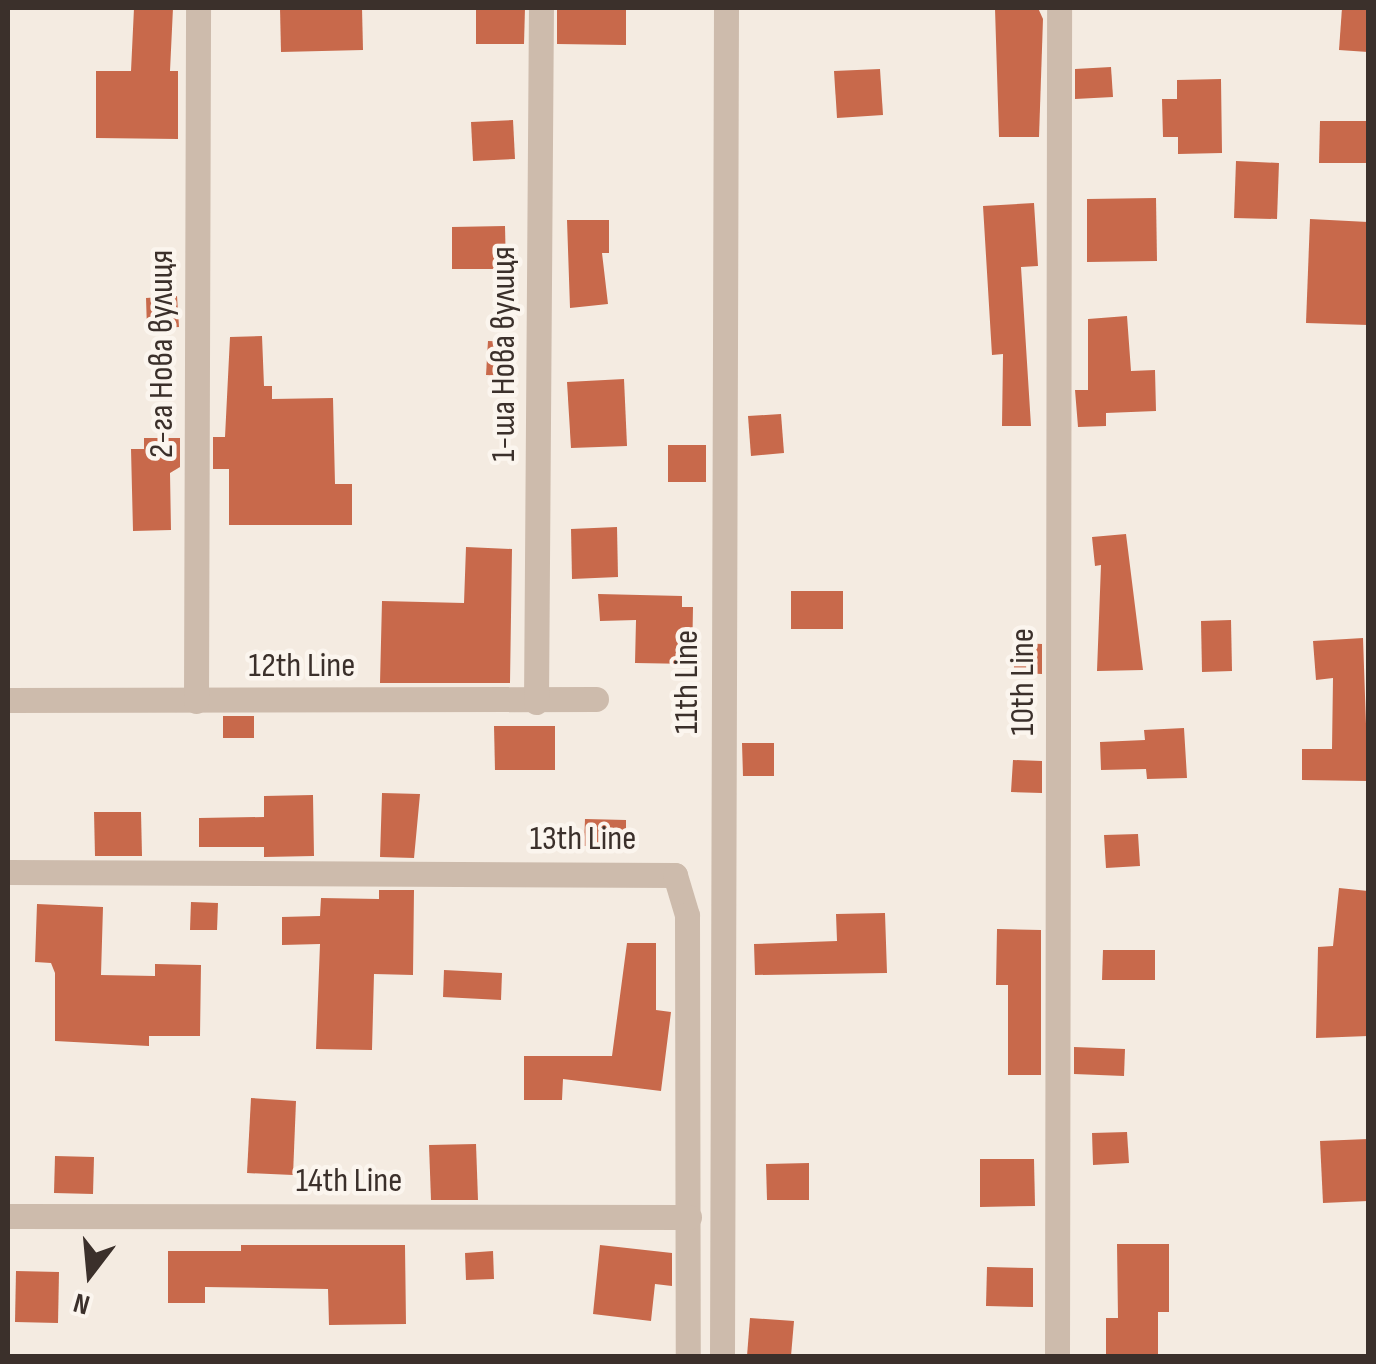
<!DOCTYPE html>
<html>
<head>
<meta charset="utf-8">
<style>
  body { margin:0 }
  #map { position:relative; width:1376px; height:1364px; overflow:hidden; background:#f4ebe1; font-family:"Sofia Sans Condensed",sans-serif }
  div>[style] { position:absolute }
  .building>* { inset:0; background:#c8694b }
  .minor>* { height:25px; margin:-12.5px; padding:0 12.5px; transform-origin:12.5px; border-radius:12.5px; background:#cdbbac }
  span { translate:-50% -50%; white-space:nowrap; text-align:center; line-height:1.15; -webkit-text-stroke:9px #fbf5ee; paint-order:stroke }
  .street-label { font-size:35px; color:#3b302b }
  .frame { position:absolute; inset:0; border:10px solid #3b302b; pointer-events:none }
  .north { position:absolute; left:40px; top:1224px; width:100px; height:100px; -webkit-text-stroke:8px #fbf5ee; paint-order:stroke; rotate:196deg; font-size:28px; font-weight:700; line-height:40px; text-align:center; color:#3b302b }
  .north::after { content:''; display:block; margin:auto; width:35px; height:45px; background:#3b302b; clip-path:polygon(50% 0,100% 100%,50% 72%,0 100%) }
</style>
</head>
<body>
<div id="map">
  <div class="building">
    <div style="clip-path:polygon(134px 8px,173px 8px,170px 71px,178px 71px,178px 139px,96px 138px,96px 71px,131px 71px)"></div>
    <div style="clip-path:polygon(280px 8px,362px 8px,363px 50px,281px 52px)"></div>
    <div style="clip-path:polygon(476px 8px,525px 8px,524px 44px,476px 44px)"></div>
    <div style="clip-path:polygon(557px 8px,626px 8px,626px 45px,557px 44px)"></div>
    <div style="clip-path:polygon(995px 8px,1038px 8px,1043px 19px,1039px 137px,999px 137px)"></div>
    <div style="clip-path:polygon(1342px 8px,1368px 8px,1368px 52px,1339px 50px)"></div>
    <div style="clip-path:polygon(1111px 67px,1113px 97px,1075px 99px,1075px 69px)"></div>
    <div style="clip-path:polygon(880px 69px,883px 115px,837px 118px,834px 71px)"></div>
    <div style="clip-path:polygon(1221px 79px,1222px 153px,1178px 154px,1178px 137px,1163px 137px,1162px 99px,1177px 99px,1177px 80px)"></div>
    <div style="clip-path:polygon(513px 120px,515px 159px,473px 161px,471px 122px)"></div>
    <div style="clip-path:polygon(1320px 121px,1368px 121px,1368px 163px,1319px 163px)"></div>
    <div style="clip-path:polygon(1236px 161px,1279px 163px,1277px 219px,1234px 218px)"></div>
    <div style="clip-path:polygon(1156px 198px,1157px 261px,1087px 262px,1087px 199px)"></div>
    <div style="clip-path:polygon(1034px 203px,1038px 266px,1021px 267px,1031px 426px,1002px 426px,1003px 354px,992px 355px,983px 206px)"></div>
    <div style="clip-path:polygon(1310px 219px,1368px 222px,1368px 325px,1306px 323px)"></div>
    <div style="clip-path:polygon(567px 220px,609px 220px,609px 253px,602px 253px,608px 304px,570px 308px)"></div>
    <div style="clip-path:polygon(505px 226px,506px 269px,452px 269px,452px 227px)"></div>
    <div style="clip-path:polygon(177px 296px,179px 327px,147px 329px,146px 298px)"></div>
    <div style="clip-path:polygon(1127px 316px,1131px 371px,1155px 370px,1156px 411px,1106px 413px,1106px 426px,1078px 427px,1075px 390px,1088px 390px,1088px 319px)"></div>
    <div style="clip-path:polygon(262px 336px,264px 386px,272px 386px,272px 399px,333px 398px,335px 484px,352px 484px,352px 525px,229px 525px,229px 469px,213px 469px,213px 437px,225px 437px,230px 337px)"></div>
    <div style="clip-path:polygon(488px 341px,515px 342px,513px 376px,486px 375px)"></div>
    <div style="clip-path:polygon(624px 379px,627px 446px,571px 448px,567px 382px)"></div>
    <div style="clip-path:polygon(781px 414px,784px 453px,751px 456px,748px 416px)"></div>
    <div style="clip-path:polygon(144px 438px,180px 438px,180px 467px,170px 473px,171px 530px,133px 531px,131px 449px,144px 449px)"></div>
    <div style="clip-path:polygon(668px 445px,706px 445px,706px 482px,668px 482px)"></div>
    <div style="clip-path:polygon(617px 527px,618px 577px,572px 579px,571px 529px)"></div>
    <div style="clip-path:polygon(1126px 534px,1143px 670px,1097px 671px,1101px 565px,1095px 566px,1092px 537px)"></div>
    <div style="clip-path:polygon(466px 547px,512px 549px,510px 683px,380px 683px,382px 601px,464px 603px)"></div>
    <div style="clip-path:polygon(791px 591px,843px 591px,843px 629px,791px 629px)"></div>
    <div style="clip-path:polygon(598px 594px,682px 596px,682px 607px,693px 607px,692px 664px,635px 663px,636px 620px,600px 621px)"></div>
    <div style="clip-path:polygon(1231px 620px,1232px 671px,1202px 672px,1201px 621px)"></div>
    <div style="clip-path:polygon(1363px 638px,1368px 781px,1302px 780px,1302px 749px,1332px 749px,1333px 678px,1316px 680px,1313px 641px)"></div>
    <div style="clip-path:polygon(1014px 643px,1042px 644px,1042px 674px,1014px 673px)"></div>
    <div style="clip-path:polygon(223px 716px,254px 716px,254px 738px,223px 738px)"></div>
    <div style="clip-path:polygon(494px 726px,555px 726px,555px 770px,495px 770px)"></div>
    <div style="clip-path:polygon(1184px 728px,1187px 778px,1147px 779px,1146px 769px,1101px 770px,1100px 742px,1145px 740px,1144px 730px)"></div>
    <div style="clip-path:polygon(742px 743px,774px 743px,774px 776px,743px 776px)"></div>
    <div style="clip-path:polygon(1013px 760px,1042px 761px,1042px 793px,1011px 792px)"></div>
    <div style="clip-path:polygon(382px 793px,420px 794px,414px 858px,380px 857px)"></div>
    <div style="clip-path:polygon(313px 795px,314px 856px,264px 857px,264px 847px,199px 847px,199px 818px,264px 817px,264px 796px)"></div>
    <div style="clip-path:polygon(94px 812px,141px 812px,142px 856px,95px 856px)"></div>
    <div style="clip-path:polygon(585px 819px,626px 820px,626px 847px,584px 846px)"></div>
    <div style="clip-path:polygon(1138px 834px,1140px 866px,1106px 868px,1104px 835px)"></div>
    <div style="clip-path:polygon(1339px 888px,1368px 891px,1368px 1036px,1316px 1038px,1318px 947px,1333px 946px)"></div>
    <div style="clip-path:polygon(379px 890px,414px 890px,413px 975px,374px 974px,372px 1050px,316px 1049px,320px 944px,282px 945px,282px 917px,320px 916px,321px 898px,379px 899px)"></div>
    <div style="clip-path:polygon(191px 902px,218px 903px,217px 930px,190px 930px)"></div>
    <div style="clip-path:polygon(37px 904px,103px 907px,101px 975px,155px 976px,155px 964px,201px 965px,200px 1036px,149px 1036px,149px 1046px,55px 1041px,55px 973px,51px 963px,35px 962px)"></div>
    <div style="clip-path:polygon(885px 913px,887px 973px,755px 975px,754px 944px,837px 941px,836px 914px)"></div>
    <div style="clip-path:polygon(997px 929px,1041px 930px,1041px 1075px,1008px 1075px,1008px 985px,996px 985px)"></div>
    <div style="clip-path:polygon(627px 943px,656px 943px,656px 1010px,671px 1012px,661px 1091px,563px 1079px,562px 1100px,524px 1100px,524px 1056px,612px 1056px)"></div>
    <div style="clip-path:polygon(1103px 950px,1155px 950px,1155px 980px,1102px 980px)"></div>
    <div style="clip-path:polygon(444px 970px,502px 973px,501px 1000px,443px 997px)"></div>
    <div style="clip-path:polygon(1074px 1047px,1125px 1049px,1124px 1076px,1074px 1074px)"></div>
    <div style="clip-path:polygon(251px 1098px,296px 1101px,293px 1175px,247px 1173px)"></div>
    <div style="clip-path:polygon(1127px 1132px,1129px 1163px,1093px 1165px,1092px 1133px)"></div>
    <div style="clip-path:polygon(1368px 1139px,1368px 1201px,1323px 1203px,1320px 1141px)"></div>
    <div style="clip-path:polygon(476px 1144px,478px 1200px,431px 1200px,429px 1145px)"></div>
    <div style="clip-path:polygon(55px 1156px,94px 1157px,93px 1194px,54px 1193px)"></div>
    <div style="clip-path:polygon(980px 1159px,1034px 1159px,1035px 1206px,980px 1207px)"></div>
    <div style="clip-path:polygon(809px 1163px,809px 1200px,767px 1200px,766px 1164px)"></div>
    <div style="clip-path:polygon(1117px 1244px,1169px 1244px,1169px 1312px,1158px 1312px,1158px 1356px,1106px 1356px,1106px 1318px,1118px 1318px)"></div>
    <div style="clip-path:polygon(241px 1245px,405px 1245px,406px 1324px,329px 1325px,328px 1289px,205px 1287px,205px 1303px,168px 1303px,168px 1251px,241px 1251px)"></div>
    <div style="clip-path:polygon(600px 1245px,672px 1253px,672px 1286px,655px 1284px,651px 1321px,593px 1314px)"></div>
    <div style="clip-path:polygon(493px 1251px,494px 1279px,466px 1280px,465px 1253px)"></div>
    <div style="clip-path:polygon(987px 1267px,1033px 1268px,1033px 1307px,986px 1306px)"></div>
    <div style="clip-path:polygon(16px 1271px,59px 1272px,58px 1323px,15px 1322px)"></div>
    <div style="clip-path:polygon(750px 1318px,794px 1321px,791px 1356px,747px 1356px)"></div>
  </div>
  <div class="minor">
    <div style="left:8px;top:700px;width:588px;rotate:-0.1deg"></div>
    <div style="left:196px;top:701px;width:693px;rotate:-89.83deg"></div>
    <div style="left:536px;top:702px;width:694px;rotate:-89.59deg"></div>
    <div style="left:8px;top:872px;width:667px;rotate:0.26deg"></div>
    <div style="left:675px;top:875px;width:42px;rotate:73.3deg"></div>
    <div style="left:687px;top:915px;width:441px;rotate:89.9deg"></div>
    <div style="left:8px;top:1216px;width:681px;rotate:0.08deg"></div>
    <div style="left:722px;top:1356px;width:1348px;rotate:-89.83deg"></div>
    <div style="left:1057px;top:1356px;width:1348px;rotate:-89.91deg"></div>
  </div>
  <div class="street-label">
    <span style="left:162px;top:354px;rotate:-90deg">2-га Нова вулиця</span>
    <span style="left:504px;top:354px;rotate:-90deg">1-ша Нова вулиця</span>
    <span style="left:302px;top:666px">12th Line</span>
    <span style="left:687px;top:682px;rotate:-90deg">11th Line</span>
    <span style="left:1023px;top:682px;rotate:-90deg">10th Line</span>
    <span style="left:583px;top:839px">13th Line</span>
    <span style="left:349px;top:1181px">14th Line</span>
  </div>
  <div class="frame"></div>
  <div class="north">N</div>
</div>
</body>
</html>
